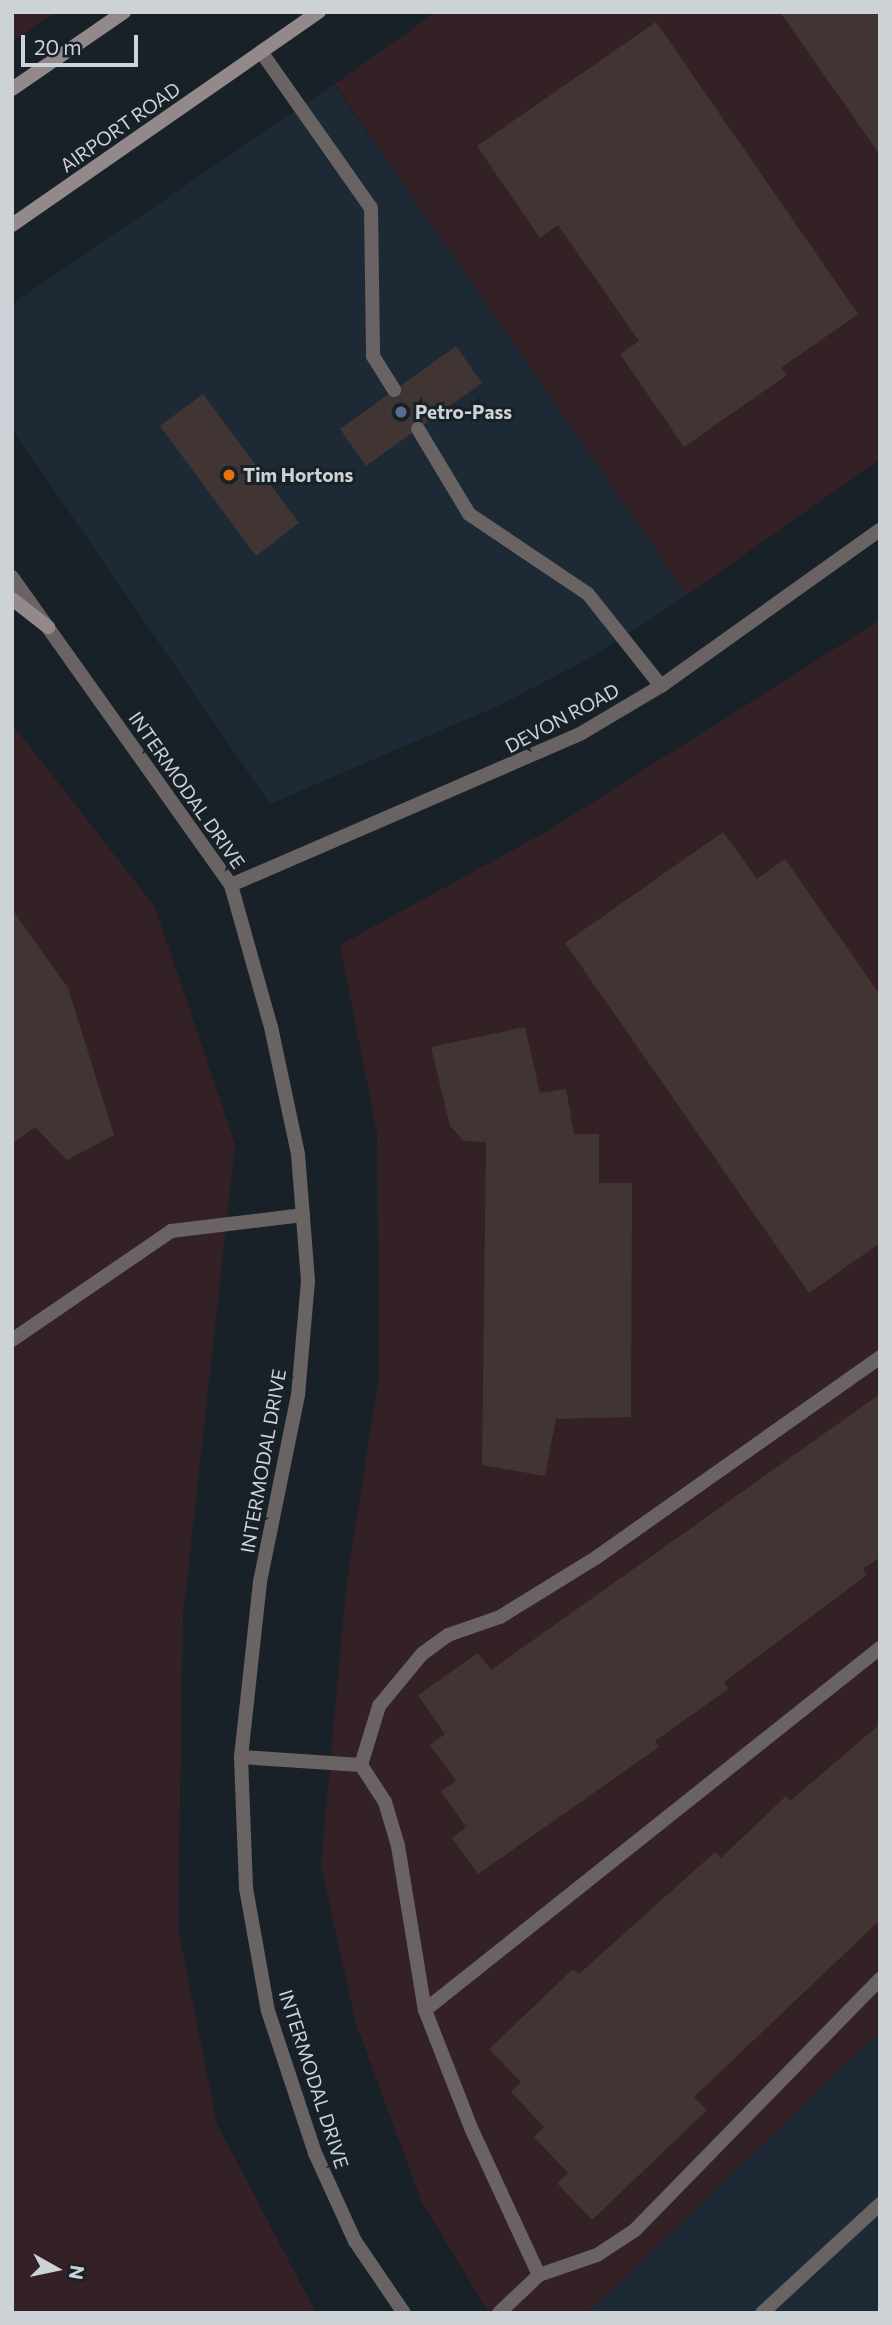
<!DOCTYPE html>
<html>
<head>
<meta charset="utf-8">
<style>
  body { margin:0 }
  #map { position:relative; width:892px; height:2325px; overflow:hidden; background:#192128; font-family:Commissioner,sans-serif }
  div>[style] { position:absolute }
  .built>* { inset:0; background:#1d2935 }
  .industrial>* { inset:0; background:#342126 }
  .building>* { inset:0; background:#403532 }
  .lane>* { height:14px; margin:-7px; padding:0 7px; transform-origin:7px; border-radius:7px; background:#696363 }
  .street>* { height:14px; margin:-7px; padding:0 7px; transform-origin:7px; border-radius:7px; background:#696363 }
  .secondary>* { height:14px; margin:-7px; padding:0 7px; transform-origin:7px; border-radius:7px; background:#93898a }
  .dots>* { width:19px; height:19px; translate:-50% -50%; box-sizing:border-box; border:4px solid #192128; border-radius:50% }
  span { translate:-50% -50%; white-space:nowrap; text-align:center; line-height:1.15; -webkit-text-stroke:6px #192128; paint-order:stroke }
  .street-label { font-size:19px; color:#cdd2d7 }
  .poi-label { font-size:19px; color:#cdd2d7; font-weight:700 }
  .left { translate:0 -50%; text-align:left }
  .frame { position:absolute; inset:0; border:14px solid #cdd2d7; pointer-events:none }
  .north { position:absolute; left:21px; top:2234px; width:70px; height:70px; -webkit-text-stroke:5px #192128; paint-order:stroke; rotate:99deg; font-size:19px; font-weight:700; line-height:28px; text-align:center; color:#cdd2d7 }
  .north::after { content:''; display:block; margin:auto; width:24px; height:32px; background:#cdd2d7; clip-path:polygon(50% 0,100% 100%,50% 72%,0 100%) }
  .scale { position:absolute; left:21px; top:35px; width:117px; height:32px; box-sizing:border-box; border:4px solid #cdd2d7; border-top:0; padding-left:9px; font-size:21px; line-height:24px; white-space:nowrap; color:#cdd2d7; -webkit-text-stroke:5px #192128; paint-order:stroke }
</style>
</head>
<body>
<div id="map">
  <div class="built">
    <div style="clip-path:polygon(334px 84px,687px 595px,588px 659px,500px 705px,270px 804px,12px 429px,12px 304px)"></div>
    <div style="clip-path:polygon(880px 2031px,880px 2313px,588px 2313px)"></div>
  </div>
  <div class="industrial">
    <div style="clip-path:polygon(12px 12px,55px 12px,12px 42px)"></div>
    <div style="clip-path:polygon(436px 12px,880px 12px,880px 459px,687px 595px,335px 84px)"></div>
    <div style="clip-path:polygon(880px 620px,880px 2031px,588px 2313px,489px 2313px,421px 2200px,356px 2023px,321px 1865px,346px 1588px,379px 1376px,377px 1132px,340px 945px,546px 832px)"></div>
    <div style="clip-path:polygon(12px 724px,155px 907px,235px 1145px,183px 1617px,178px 1928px,217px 2124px,316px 2313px,12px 2313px)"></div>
  </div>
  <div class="building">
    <div style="clip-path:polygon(780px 12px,880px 12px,880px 155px)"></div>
    <div style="clip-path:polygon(656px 22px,858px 314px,781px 368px,787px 375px,684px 447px,620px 354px,639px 341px,558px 225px,540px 238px,477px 146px)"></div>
    <div style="clip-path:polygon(456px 346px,482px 383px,366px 466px,340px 429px)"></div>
    <div style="clip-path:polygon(203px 394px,299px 523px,256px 556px,160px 426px)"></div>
    <div style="clip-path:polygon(723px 832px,757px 879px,785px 859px,880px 995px,880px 1243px,809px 1293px,565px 943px)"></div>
    <div style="clip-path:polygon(12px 909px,68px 988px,114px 1135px,67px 1160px,35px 1127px,12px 1144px)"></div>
    <div style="clip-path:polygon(525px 1027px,540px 1093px,566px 1089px,574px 1134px,599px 1134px,599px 1183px,632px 1183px,631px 1417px,556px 1419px,545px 1476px,482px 1465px,486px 1142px,464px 1141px,450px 1126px,431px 1047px)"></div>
    <div style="clip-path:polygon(880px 1394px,880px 1557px,863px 1569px,867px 1575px,724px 1682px,728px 1689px,655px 1741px,659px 1747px,478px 1874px,452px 1838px,466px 1827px,441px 1791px,456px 1781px,430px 1745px,445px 1734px,418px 1695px,478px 1653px,491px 1670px)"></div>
    <div style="clip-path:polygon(880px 1724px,880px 1920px,694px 2097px,707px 2110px,592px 2220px,557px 2183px,568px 2173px,534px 2137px,544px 2127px,511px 2092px,521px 2082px,489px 2049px,573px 1969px,579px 1974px,715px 1852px,721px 1858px,786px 1796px,790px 1801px)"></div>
  </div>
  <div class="lane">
    <div style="left:262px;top:53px;width:189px;rotate:54.9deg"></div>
    <div style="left:371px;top:208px;width:148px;rotate:89.2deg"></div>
    <div style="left:373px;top:356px;width:40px;rotate:58deg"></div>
    <div style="left:418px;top:429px;width:99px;rotate:59deg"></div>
    <div style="left:469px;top:514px;width:143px;rotate:33.9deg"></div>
    <div style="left:588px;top:594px;width:117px;rotate:51.6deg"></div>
    <div style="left:12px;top:1340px;width:193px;rotate:-34.4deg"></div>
    <div style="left:171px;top:1231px;width:133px;rotate:-6.9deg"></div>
    <div style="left:241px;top:1757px;width:120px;rotate:3.8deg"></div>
    <div style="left:361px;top:1765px;width:44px;rotate:57deg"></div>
    <div style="left:385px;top:1802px;width:46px;rotate:73.5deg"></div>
    <div style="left:398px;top:1846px;width:166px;rotate:80.7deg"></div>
    <div style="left:425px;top:2010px;width:127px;rotate:68.7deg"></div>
    <div style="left:471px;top:2128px;width:162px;rotate:65.2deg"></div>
    <div style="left:539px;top:2275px;width:55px;rotate:136.5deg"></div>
    <div style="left:361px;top:1765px;width:62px;rotate:-73deg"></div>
    <div style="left:379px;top:1706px;width:67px;rotate:-50.4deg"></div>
    <div style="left:422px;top:1654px;width:32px;rotate:-36deg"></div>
    <div style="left:448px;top:1635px;width:55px;rotate:-19.1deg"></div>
    <div style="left:500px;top:1617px;width:114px;rotate:-31.7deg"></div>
    <div style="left:597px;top:1557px;width:347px;rotate:-35.2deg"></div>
    <div style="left:425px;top:2010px;width:581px;rotate:-38.51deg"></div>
    <div style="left:539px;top:2275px;width:61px;rotate:-19deg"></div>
    <div style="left:597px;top:2255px;width:45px;rotate:-33.3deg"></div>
    <div style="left:635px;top:2230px;width:351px;rotate:-45.7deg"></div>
    <div style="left:762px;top:2313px;width:161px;rotate:-42.7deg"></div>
  </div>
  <div class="street">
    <div style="left:12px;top:577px;width:378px;rotate:54.6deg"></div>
    <div style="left:231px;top:885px;width:148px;rotate:74.3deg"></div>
    <div style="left:271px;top:1027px;width:130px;rotate:78deg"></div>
    <div style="left:298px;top:1154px;width:127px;rotate:85.5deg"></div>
    <div style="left:308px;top:1281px;width:114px;rotate:95deg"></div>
    <div style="left:298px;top:1395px;width:191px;rotate:101.5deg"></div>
    <div style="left:260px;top:1582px;width:176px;rotate:96.2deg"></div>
    <div style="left:241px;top:1757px;width:131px;rotate:87.8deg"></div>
    <div style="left:246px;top:1888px;width:125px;rotate:79.9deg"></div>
    <div style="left:268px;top:2011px;width:150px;rotate:71.7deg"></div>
    <div style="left:315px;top:2153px;width:97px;rotate:65.6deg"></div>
    <div style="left:355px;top:2241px;width:87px;rotate:55.8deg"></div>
    <div style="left:231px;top:885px;width:380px;rotate:-23.4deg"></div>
    <div style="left:580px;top:734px;width:94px;rotate:-30.7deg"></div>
    <div style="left:661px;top:686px;width:269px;rotate:-35.5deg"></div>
  </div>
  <div class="secondary">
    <div style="left:12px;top:89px;width:136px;rotate:-34.5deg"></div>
    <div style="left:12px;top:225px;width:374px;rotate:-34.8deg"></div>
    <div style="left:12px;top:599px;width:46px;rotate:37.9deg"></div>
  </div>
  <div class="dots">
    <div style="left:401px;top:412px;background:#5c6f8a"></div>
    <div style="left:229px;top:475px;background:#e8710a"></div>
  </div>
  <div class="street-label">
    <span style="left:120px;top:127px;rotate:-35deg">AIRPORT ROAD</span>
    <span style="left:562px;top:718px;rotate:-28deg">DEVON ROAD</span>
    <span style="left:187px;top:790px;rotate:55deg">INTERMODAL DRIVE</span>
    <span style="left:263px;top:1461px;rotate:-80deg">INTERMODAL DRIVE</span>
    <span style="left:314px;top:2079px;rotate:72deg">INTERMODAL DRIVE</span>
  </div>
  <div class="poi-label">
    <span class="left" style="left:415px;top:412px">Petro-Pass</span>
    <span class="left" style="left:243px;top:475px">Tim Hortons</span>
  </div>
  <div class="frame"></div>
  <div class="north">N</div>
  <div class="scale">20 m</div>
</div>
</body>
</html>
